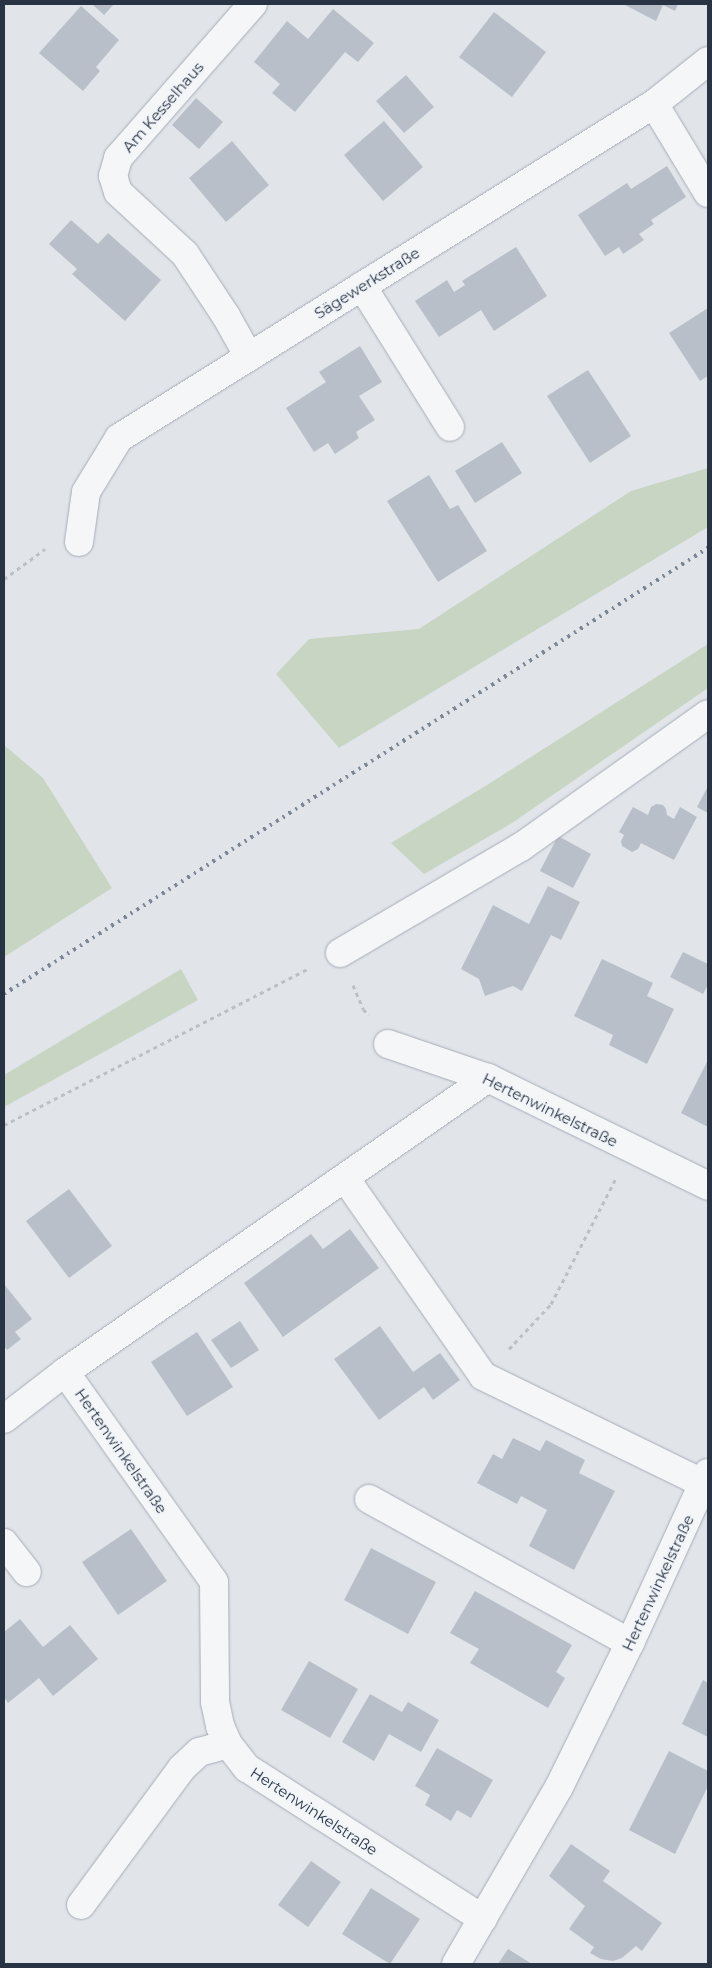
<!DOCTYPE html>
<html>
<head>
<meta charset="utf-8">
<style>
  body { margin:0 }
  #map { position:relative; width:712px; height:1968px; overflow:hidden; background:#e1e5ea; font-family:Montserrat,sans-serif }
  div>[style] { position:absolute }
  .green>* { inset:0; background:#c8d5c2 }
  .building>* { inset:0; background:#b8bfc8 }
  .path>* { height:3px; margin-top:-1.5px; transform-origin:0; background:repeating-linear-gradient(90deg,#bbc0c5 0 4px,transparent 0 8px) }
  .roads { filter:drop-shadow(0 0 1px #a6acb5) drop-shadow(0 0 1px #a6acb5) }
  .minor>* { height:28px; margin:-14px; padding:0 14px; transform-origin:14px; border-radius:14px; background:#f4f6f8 }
  .rail>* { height:4px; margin-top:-2px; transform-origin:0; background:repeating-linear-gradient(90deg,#798595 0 2.5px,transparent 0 7.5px) }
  span { translate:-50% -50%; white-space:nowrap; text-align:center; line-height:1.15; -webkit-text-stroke:4px #f1f4f8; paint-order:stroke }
  .street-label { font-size:15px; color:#283443 }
  .frame { position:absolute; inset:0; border:5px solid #283443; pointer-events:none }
</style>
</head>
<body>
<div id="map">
  <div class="green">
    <div style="clip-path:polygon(708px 468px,708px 527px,339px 748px,276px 674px,309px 639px,419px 629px,631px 491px)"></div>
    <div style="clip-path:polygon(708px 644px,708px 688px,512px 823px,424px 874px,391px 843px,487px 785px)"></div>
    <div style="clip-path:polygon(4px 745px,43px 778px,112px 888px,4px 957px)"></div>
    <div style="clip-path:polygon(181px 969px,198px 1000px,4px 1107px,4px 1075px)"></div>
  </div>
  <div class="building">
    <div style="clip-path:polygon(92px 4px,114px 4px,104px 15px)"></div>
    <div style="clip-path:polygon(623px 4px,678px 4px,675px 11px,663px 5px,656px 21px)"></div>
    <div style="clip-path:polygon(81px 6px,119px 40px,96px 67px,100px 71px,83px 91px,39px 53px)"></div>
    <div style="clip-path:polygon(333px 9px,374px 43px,358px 62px,345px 52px,295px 112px,272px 93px,280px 84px,254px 62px,287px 21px,308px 39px)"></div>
    <div style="clip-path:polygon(494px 12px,546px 52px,512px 97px,459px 57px)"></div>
    <div style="clip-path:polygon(406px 75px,434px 107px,404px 133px,376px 101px)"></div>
    <div style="clip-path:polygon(196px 98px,223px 122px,199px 149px,172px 125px)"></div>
    <div style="clip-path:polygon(384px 121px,423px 167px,383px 201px,344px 155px)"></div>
    <div style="clip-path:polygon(232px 141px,269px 185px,226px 222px,189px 178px)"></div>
    <div style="clip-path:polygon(667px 166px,686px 197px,651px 220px,654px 224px,639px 234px,644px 240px,623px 254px,619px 247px,605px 256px,578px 215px,627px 183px,631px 189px)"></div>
    <div style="clip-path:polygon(71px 220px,98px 244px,108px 233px,161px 280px,125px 321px,72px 274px,77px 269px,49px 244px)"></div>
    <div style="clip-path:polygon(516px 247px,547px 296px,494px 331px,481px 310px,439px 337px,415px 301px,447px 280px,454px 292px,465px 285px,462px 281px)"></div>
    <div style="clip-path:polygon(708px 308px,708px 376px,700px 381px,669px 333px)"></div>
    <div style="clip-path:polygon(360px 346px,382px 382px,359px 396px,375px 420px,356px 432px,359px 438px,335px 454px,328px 443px,314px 452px,286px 408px,326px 382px,319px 372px)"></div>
    <div style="clip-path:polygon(588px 370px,631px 436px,590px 463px,547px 396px)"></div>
    <div style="clip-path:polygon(502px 442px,522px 473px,475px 503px,455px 471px)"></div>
    <div style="clip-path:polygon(429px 475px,450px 509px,458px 505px,487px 551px,438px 582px,387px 501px)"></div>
    <div style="clip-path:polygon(708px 786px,708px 813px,697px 807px)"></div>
    <div style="clip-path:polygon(656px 804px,663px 805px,666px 809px,667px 815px,674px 819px,680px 807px,697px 817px,674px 860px,641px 843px,638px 849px,632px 852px,622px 846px,621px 841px,624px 835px,619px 832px,633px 807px,648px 815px,651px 807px)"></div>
    <div style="clip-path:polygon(558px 836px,591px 854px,573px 888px,540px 871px)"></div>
    <div style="clip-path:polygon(548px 886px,580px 902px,561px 940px,551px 935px,522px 991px,513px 986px,485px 996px,479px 979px,461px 969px,493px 905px,529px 924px)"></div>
    <div style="clip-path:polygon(683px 952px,708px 964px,708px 985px,703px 994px,670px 977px)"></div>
    <div style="clip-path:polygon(602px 959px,653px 983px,647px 996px,674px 1009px,647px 1064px,609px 1045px,613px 1035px,574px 1016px)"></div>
    <div style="clip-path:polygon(708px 1060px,708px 1127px,681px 1113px)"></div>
    <div style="clip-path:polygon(69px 1189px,112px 1246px,69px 1278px,26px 1221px)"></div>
    <div style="clip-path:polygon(350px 1229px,379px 1268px,283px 1337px,244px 1283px,311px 1234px,323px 1249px)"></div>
    <div style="clip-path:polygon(4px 1284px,32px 1319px,15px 1332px,21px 1339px,7px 1350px,4px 1346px)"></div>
    <div style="clip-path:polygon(240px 1321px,259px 1350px,231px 1368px,211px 1340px)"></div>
    <div style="clip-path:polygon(380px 1326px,413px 1372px,440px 1353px,460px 1380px,433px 1400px,424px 1387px,379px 1420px,334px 1359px)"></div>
    <div style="clip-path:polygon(197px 1332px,233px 1387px,187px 1416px,151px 1362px)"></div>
    <div style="clip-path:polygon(513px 1438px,540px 1451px,546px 1440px,585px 1460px,579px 1473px,615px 1491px,574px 1570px,529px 1546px,547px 1510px,521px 1496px,517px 1504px,477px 1483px,493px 1454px,502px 1459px)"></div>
    <div style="clip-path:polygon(131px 1529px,167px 1581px,118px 1615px,82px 1562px)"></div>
    <div style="clip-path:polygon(371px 1548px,436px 1582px,408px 1634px,344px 1600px)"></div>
    <div style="clip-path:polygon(475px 1591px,572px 1645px,556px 1672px,565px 1678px,548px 1708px,470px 1663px,479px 1649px,450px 1633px)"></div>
    <div style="clip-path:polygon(20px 1619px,43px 1647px,70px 1625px,98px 1659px,53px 1696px,39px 1678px,8px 1703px,4px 1697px,4px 1632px)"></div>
    <div style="clip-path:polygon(309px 1661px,358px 1689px,330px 1738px,281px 1710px)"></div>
    <div style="clip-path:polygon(703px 1680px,708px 1683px,708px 1737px,682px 1724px)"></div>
    <div style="clip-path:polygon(370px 1694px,402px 1712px,408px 1702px,439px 1720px,421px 1752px,389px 1734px,374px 1761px,342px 1742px)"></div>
    <div style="clip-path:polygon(437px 1748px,493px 1780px,471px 1818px,457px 1810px,451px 1821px,425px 1805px,430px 1795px,415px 1786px)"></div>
    <div style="clip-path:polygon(669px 1751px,708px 1771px,708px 1786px,675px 1854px,629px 1830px)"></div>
    <div style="clip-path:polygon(571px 1844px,610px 1871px,603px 1881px,662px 1923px,642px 1951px,636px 1946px,622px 1958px,613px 1961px,601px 1959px,590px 1953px,594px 1947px,569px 1929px,585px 1906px,549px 1876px)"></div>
    <div style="clip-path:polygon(311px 1861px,341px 1882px,308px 1927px,278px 1905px)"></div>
    <div style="clip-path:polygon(371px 1888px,420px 1919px,390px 1964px,342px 1934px)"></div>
    <div style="clip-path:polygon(508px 1949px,532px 1964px,498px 1964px)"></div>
  </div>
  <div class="path">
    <div style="left:4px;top:579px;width:51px;rotate:-36.2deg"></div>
    <div style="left:353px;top:985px;width:26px;rotate:67deg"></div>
    <div style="left:363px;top:1009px;width:8px;rotate:45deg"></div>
    <div style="left:4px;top:1125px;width:344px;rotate:-27.2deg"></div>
    <div style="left:509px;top:1349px;width:62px;rotate:-47deg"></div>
    <div style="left:551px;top:1304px;width:140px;rotate:-62.7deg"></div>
  </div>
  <div class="roads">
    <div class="minor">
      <div style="left:654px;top:104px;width:104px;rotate:58.8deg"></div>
      <div style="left:362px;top:286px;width:166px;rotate:58deg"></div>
      <div style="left:249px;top:357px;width:47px;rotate:-119.3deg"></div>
      <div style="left:226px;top:316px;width:74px;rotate:-123.5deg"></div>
      <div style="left:185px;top:254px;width:91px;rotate:-137.2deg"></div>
      <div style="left:118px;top:192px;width:17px;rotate:-107deg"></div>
      <div style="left:113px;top:176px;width:19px;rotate:-74deg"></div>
      <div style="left:118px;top:158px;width:205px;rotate:-48.8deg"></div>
      <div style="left:79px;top:542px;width:50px;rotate:-82deg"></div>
      <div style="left:86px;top:492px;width:63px;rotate:-58.6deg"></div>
      <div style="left:119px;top:438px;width:631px;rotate:-31.98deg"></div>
      <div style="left:654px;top:104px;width:69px;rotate:-38.5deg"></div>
      <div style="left:340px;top:953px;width:210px;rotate:-30.4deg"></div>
      <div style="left:521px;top:847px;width:229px;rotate:-35.4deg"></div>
      <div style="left:388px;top:1044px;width:106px;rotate:18.8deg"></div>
      <div style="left:488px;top:1078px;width:245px;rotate:26.1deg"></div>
      <div style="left:345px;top:1178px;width:241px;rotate:55.1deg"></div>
      <div style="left:483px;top:1376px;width:246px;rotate:26deg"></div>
      <div style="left:65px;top:1372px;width:257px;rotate:54.6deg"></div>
      <div style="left:214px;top:1582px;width:120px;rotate:89.5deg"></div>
      <div style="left:215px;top:1702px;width:25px;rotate:78deg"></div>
      <div style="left:220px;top:1726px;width:20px;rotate:66deg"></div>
      <div style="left:228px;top:1744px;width:31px;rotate:52deg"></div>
      <div style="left:247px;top:1768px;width:280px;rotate:32.6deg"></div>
      <div style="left:4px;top:1419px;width:77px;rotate:-37.6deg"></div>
      <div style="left:65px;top:1372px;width:515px;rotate:-34.8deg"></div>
      <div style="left:369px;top:1499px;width:298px;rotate:28.9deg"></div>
      <div style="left:4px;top:1543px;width:37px;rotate:52deg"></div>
      <div style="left:81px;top:1905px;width:170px;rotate:-53.6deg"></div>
      <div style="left:182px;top:1768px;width:23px;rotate:-43deg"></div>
      <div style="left:199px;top:1752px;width:30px;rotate:-15deg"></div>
      <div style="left:456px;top:1964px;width:205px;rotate:-59.8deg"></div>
      <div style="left:559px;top:1787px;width:161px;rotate:-63.8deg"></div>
      <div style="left:630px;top:1643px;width:187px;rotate:-65.4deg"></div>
    </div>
  </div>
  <div class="rail">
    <div style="left:4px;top:994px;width:833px;rotate:-32.36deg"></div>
  </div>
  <div class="street-label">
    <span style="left:163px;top:107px;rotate:-49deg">Am Kesselhaus</span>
    <span style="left:367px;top:283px;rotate:-32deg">Sägewerkstraße</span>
    <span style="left:550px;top:1110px;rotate:26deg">Hertenwinkelstraße</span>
    <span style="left:121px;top:1451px;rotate:55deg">Hertenwinkelstraße</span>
    <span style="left:658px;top:1583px;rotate:-65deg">Hertenwinkelstraße</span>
    <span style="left:314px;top:1811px;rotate:33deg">Hertenwinkelstraße</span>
  </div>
  <div class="frame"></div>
</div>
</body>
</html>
